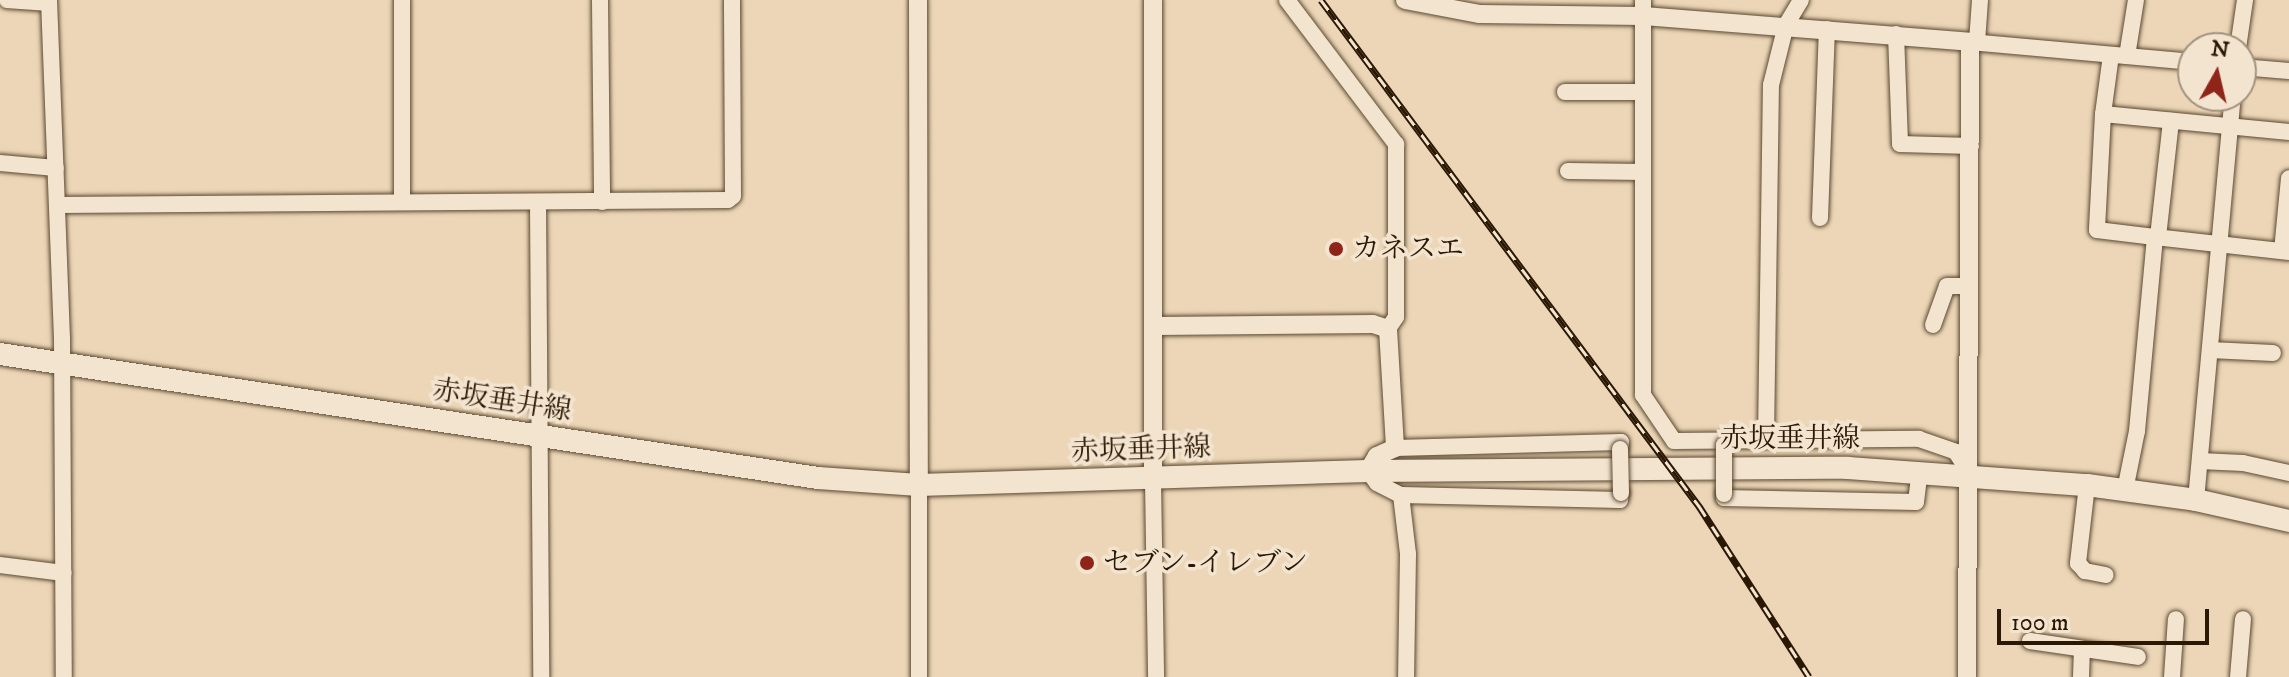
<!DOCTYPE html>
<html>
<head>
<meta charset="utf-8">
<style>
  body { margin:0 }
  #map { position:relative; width:2289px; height:677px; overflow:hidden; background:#ecd6b7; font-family:"IM FELL DW Pica","Noto Serif JP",serif }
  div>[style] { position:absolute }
  .roads { filter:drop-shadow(0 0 2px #5b4831) drop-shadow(0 0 2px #5b4831) }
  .minor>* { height:16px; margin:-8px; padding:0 8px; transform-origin:8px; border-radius:8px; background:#f3e4d0 }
  .tertiary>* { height:18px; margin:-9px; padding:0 9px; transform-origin:9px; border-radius:9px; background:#f3e4d0 }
  .secondary>* { height:22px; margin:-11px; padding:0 11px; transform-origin:11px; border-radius:11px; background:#f3e4d0 }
  .rail>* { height:7px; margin-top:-3.5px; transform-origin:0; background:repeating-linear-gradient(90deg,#f3e4d0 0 12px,#2b1804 0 24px); box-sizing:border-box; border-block:2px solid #2b1804 }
  .bridges { filter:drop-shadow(0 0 2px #5b4831) drop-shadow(0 0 2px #5b4831) }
  .minor-bridge>* { height:16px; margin:-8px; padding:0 8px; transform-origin:8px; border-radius:8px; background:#f3e4d0 }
  .dots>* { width:22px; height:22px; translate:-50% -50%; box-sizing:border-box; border:4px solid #f3e4d0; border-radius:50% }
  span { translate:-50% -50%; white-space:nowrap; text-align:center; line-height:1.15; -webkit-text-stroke:7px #f3e4d0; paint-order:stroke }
  .poi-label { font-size:28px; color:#2b1804 }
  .left { translate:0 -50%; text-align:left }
  .street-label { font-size:28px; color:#2b1804 }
  .north { position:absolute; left:2177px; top:32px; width:80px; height:80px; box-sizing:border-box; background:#f3e4d0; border:2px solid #a3927e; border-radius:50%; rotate:8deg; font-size:22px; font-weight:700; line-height:32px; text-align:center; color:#2b1804 }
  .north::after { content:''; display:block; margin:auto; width:28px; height:36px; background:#8f2418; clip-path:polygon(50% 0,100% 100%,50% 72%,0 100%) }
  .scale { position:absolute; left:1997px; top:609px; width:212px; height:36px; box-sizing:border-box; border:4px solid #2b1804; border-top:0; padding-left:10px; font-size:24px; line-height:28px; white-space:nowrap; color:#2b1804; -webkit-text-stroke:6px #f3e4d0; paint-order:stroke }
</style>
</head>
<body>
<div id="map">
  <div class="roads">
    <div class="minor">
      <div style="left:7px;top:0;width:42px;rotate:4.1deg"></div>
      <div style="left:49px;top:0;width:339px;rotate:87.8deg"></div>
      <div style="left:62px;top:339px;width:338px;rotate:89.7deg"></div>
      <div style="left:402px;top:0;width:202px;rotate:90deg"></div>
      <div style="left:600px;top:0;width:202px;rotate:89.4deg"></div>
      <div style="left:1287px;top:0;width:181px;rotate:52.9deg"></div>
      <div style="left:1396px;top:144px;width:173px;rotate:90deg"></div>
      <div style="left:1396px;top:317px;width:14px;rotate:124deg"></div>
      <div style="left:1643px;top:0;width:395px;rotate:90deg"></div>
      <div style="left:1643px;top:395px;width:55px;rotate:56deg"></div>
      <div style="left:1674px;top:441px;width:245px;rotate:-0.5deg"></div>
      <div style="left:1919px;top:439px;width:39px;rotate:19deg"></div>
      <div style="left:1956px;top:452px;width:25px;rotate:58deg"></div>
      <div style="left:1896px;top:34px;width:110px;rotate:87.9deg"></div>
      <div style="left:1900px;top:144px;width:71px;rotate:1.6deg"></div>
      <div style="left:1970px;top:42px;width:224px;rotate:5.1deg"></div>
      <div style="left:1977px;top:42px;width:42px;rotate:-85.9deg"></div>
      <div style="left:2238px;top:48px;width:49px;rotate:-81.7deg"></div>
      <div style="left:2111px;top:55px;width:60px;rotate:97.7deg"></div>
      <div style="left:2103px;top:114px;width:187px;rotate:5.5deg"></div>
      <div style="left:2127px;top:56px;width:57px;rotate:-80.9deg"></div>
      <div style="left:2241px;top:67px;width:48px;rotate:4.8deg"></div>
      <div style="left:1565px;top:92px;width:78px"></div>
      <div style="left:2103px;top:114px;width:116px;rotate:93deg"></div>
      <div style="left:2097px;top:230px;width:58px;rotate:6.9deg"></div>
      <div style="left:2155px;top:237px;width:195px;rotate:95.3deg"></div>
      <div style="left:2137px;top:431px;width:60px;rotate:101.5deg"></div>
      <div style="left:0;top:163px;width:56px;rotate:5.1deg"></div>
      <div style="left:1568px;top:171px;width:75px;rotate:0.8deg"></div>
      <div style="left:538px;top:204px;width:473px;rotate:89.6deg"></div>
      <div style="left:58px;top:205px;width:670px;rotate:-0.43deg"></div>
      <div style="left:728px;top:200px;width:6px;rotate:-39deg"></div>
      <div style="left:733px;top:196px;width:196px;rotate:-90.3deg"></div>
      <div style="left:1820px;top:218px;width:189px;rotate:-87.9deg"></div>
      <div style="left:2155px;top:237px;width:135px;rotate:6.4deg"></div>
      <div style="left:2158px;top:237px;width:117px;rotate:-83.6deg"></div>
      <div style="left:2282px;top:251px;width:73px;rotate:-84.5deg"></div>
      <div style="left:1933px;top:325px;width:41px;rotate:-70.3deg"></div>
      <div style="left:1947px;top:286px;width:23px"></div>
      <div style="left:2210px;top:350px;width:63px;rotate:2.7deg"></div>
      <div style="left:1766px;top:439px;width:354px;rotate:-89.2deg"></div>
      <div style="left:1771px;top:85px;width:62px;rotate:-76deg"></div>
      <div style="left:1786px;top:25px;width:29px;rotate:-59deg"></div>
      <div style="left:1395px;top:448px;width:226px;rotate:-1.5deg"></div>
      <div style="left:1621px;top:442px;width:7px;rotate:98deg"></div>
      <div style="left:2200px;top:461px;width:43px;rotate:2.7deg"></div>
      <div style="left:2243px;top:463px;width:47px;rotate:12.3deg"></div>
      <div style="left:1368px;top:471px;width:15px;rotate:53deg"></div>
      <div style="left:1377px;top:483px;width:27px;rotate:27deg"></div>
      <div style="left:1401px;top:495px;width:219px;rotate:1.3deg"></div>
      <div style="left:1620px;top:500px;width:7px;rotate:-82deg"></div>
      <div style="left:1153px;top:480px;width:197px;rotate:89.1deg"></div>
      <div style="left:919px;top:485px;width:192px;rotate:90deg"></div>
      <div style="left:2087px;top:485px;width:79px;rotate:96.6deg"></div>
      <div style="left:2078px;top:563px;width:11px;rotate:49deg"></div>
      <div style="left:2085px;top:571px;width:21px;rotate:11deg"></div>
      <div style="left:1724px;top:494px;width:4px;rotate:90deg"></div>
      <div style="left:1724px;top:498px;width:192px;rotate:1.2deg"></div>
      <div style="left:1916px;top:502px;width:31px;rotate:-83deg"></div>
      <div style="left:1401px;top:495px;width:59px;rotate:83.2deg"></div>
      <div style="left:1408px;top:554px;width:123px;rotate:90.9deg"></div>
      <div style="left:2196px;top:500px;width:406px;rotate:-84.8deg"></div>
      <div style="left:0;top:565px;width:64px;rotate:7.2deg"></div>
      <div style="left:2030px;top:641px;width:109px;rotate:8.4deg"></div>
      <div style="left:2081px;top:677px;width:28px;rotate:-88deg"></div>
      <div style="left:2172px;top:677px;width:58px;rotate:-86.1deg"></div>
      <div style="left:2238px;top:677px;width:58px;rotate:-85.1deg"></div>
    </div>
    <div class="tertiary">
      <div style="left:918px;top:0;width:485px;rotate:89.9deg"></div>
      <div style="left:1153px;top:0;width:480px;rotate:90deg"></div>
      <div style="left:1405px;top:0;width:75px;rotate:10.7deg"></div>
      <div style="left:1479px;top:14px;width:164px;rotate:0.7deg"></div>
      <div style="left:1643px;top:16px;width:328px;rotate:4.5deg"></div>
      <div style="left:1970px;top:42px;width:635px;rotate:90.27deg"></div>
      <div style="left:1156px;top:326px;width:217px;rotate:-0.5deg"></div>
      <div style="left:1373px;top:324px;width:16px;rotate:18deg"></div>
      <div style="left:1388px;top:329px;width:119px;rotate:86.6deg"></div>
      <div style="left:1395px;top:448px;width:20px;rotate:156deg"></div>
      <div style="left:1377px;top:456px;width:17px;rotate:121deg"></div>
    </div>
    <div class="secondary">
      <div style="left:0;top:354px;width:827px;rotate:8.62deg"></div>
      <div style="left:818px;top:478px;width:101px;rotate:4deg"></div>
      <div style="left:919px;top:485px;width:449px;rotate:-1.8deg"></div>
      <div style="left:1368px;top:471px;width:480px;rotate:-0.4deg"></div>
      <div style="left:1848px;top:468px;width:240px;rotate:4.1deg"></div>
      <div style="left:2087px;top:485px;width:110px;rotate:7.8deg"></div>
      <div style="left:2196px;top:500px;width:95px;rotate:12.7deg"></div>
    </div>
  </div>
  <div class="rail">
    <div style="left:1321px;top:0;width:632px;rotate:53.24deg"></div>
    <div style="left:1699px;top:506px;width:203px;rotate:57.2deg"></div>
  </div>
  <div class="bridges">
    <div class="minor-bridge">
      <div style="left:1724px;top:445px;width:49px;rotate:90deg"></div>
      <div style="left:1620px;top:449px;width:44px;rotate:88.7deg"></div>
    </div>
  </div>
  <div class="dots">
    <div style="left:1336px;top:249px;background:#8f2418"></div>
    <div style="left:1087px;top:563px;background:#8f2418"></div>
  </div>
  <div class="poi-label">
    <span class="left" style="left:1352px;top:249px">カネスエ</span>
    <span class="left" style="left:1103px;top:563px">セブン-イレブン</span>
  </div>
  <div class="street-label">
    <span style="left:502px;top:401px;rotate:9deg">赤坂垂井線</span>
    <span style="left:1790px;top:439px">赤坂垂井線</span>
    <span style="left:1141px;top:450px;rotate:-2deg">赤坂垂井線</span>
  </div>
  <div class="north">N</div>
  <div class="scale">100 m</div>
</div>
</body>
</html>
